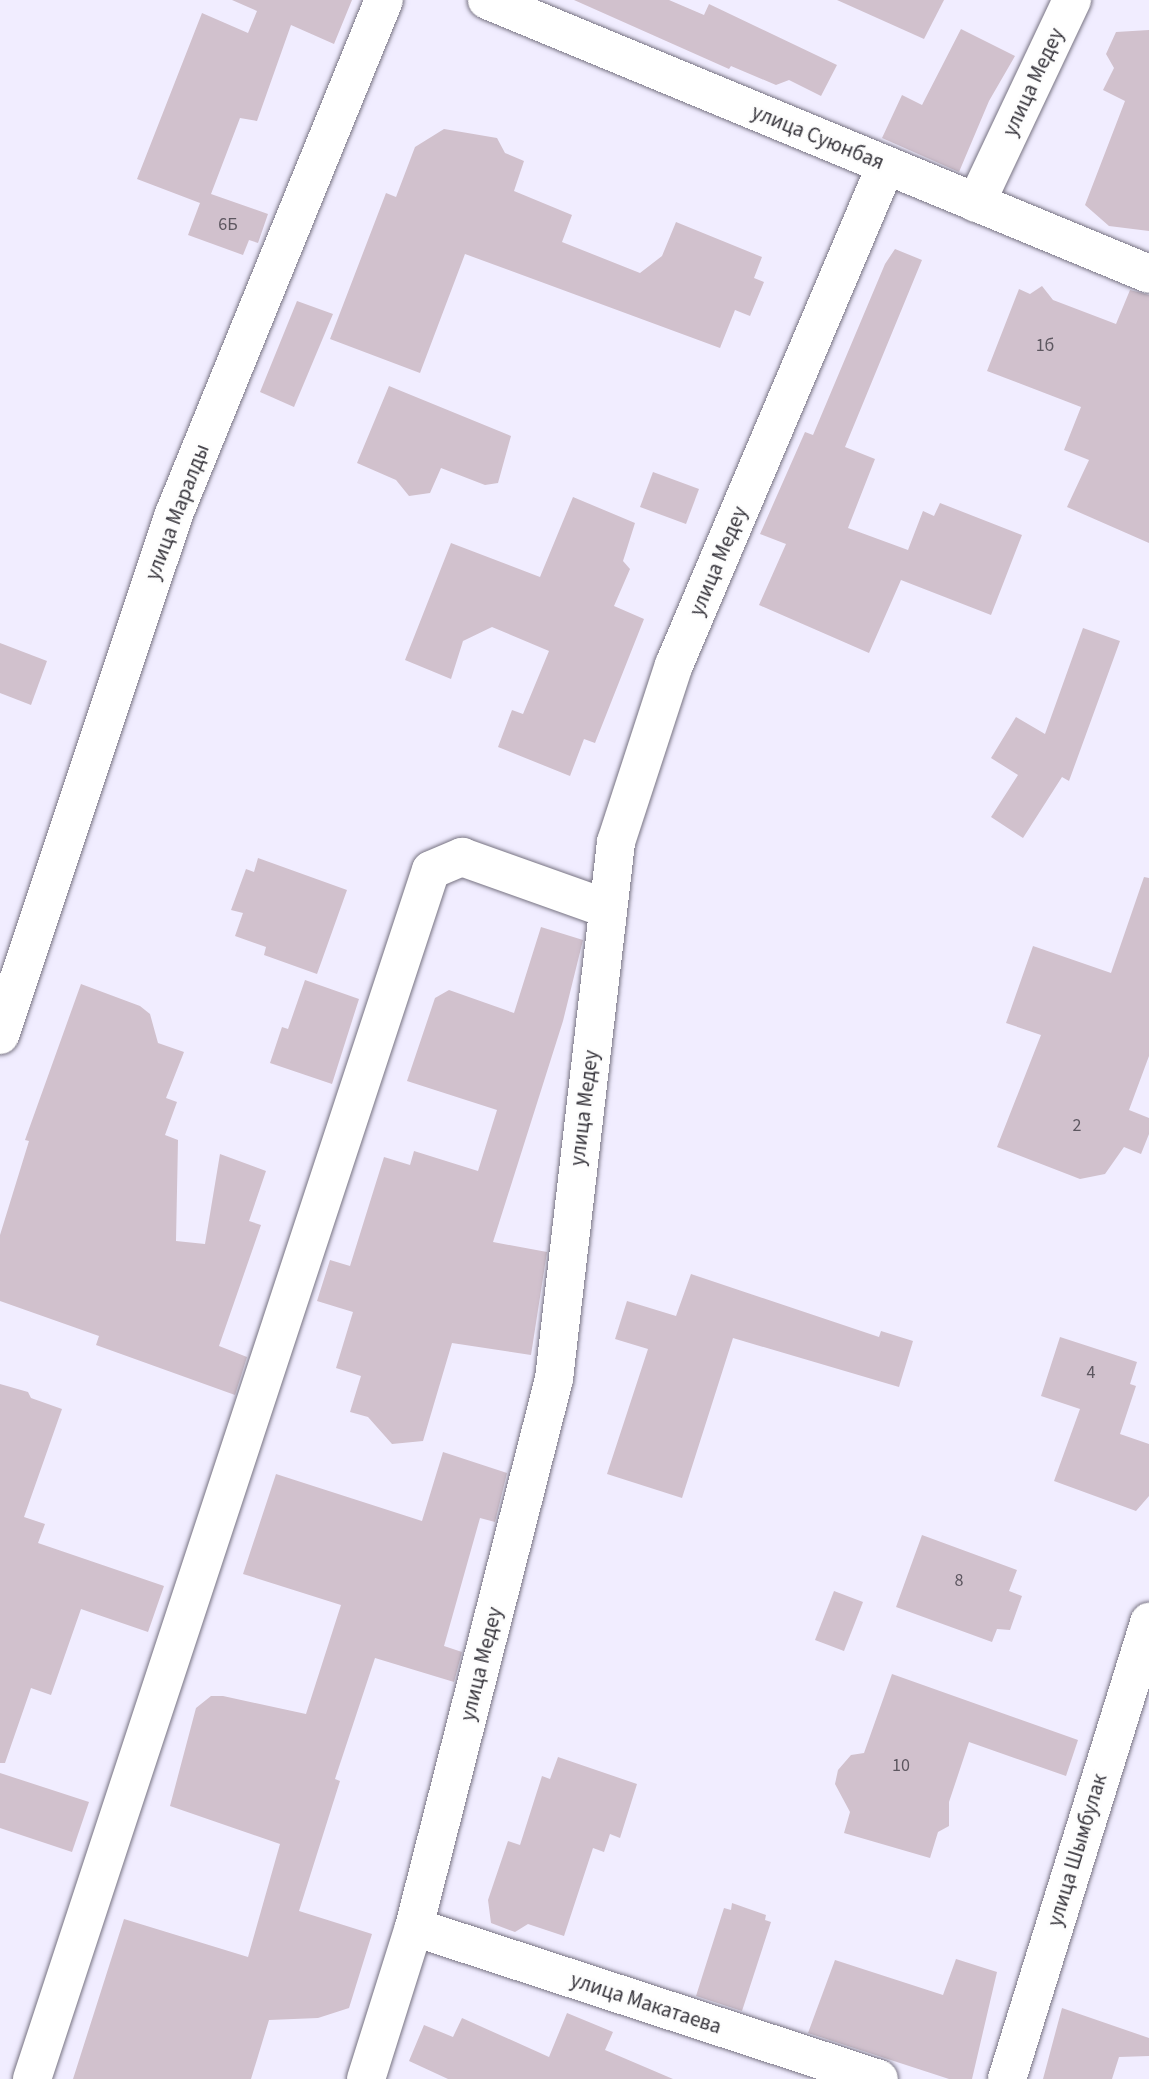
<!DOCTYPE html>
<html>
<head>
<meta charset="utf-8">
<style>
  body { margin:0 }
  #map { position:relative; width:1149px; height:2079px; overflow:hidden; background:#f1edff; font-family:"Source Sans 3",sans-serif }
  div>[style] { position:absolute }
  .building>* { inset:0; background:#d1c1cd }
  .roads { filter:drop-shadow(0 0 2px #777382) drop-shadow(0 0 2px #777382) }
  .street>* { height:38px; margin:-19px; padding:0 19px; transform-origin:19px; border-radius:19px; background:#fff }
  .secondary>* { height:38px; margin:-19px; padding:0 19px; transform-origin:19px; border-radius:19px; background:#fff }
  span { translate:-50% -50%; white-space:nowrap; text-align:center; line-height:1.15; -webkit-text-stroke:5px #fdfdfd; paint-order:stroke }
  .number-label { font-size:18px; color:#5d5760 }
  .number-label span { -webkit-text-stroke-width:0 }
  .street-label { font-size:21px; color:#36343b }
</style>
</head>
<body>
<div id="map">
  <div class="building">
    <div style="clip-path:polygon(232px 0,352px 0,334px 44px,291px 25px,257px 121px,240px 118px,211px 194px,268px 214px,258px 243px,249px 240px,243px 255px,188px 235px,200px 203px,137px 179px,202px 13px,248px 33px,257px 11px)"></div>
    <div style="clip-path:polygon(574px 0,669px 0,704px 15px,709px 4px,837px 65px,821px 96px,789px 80px,776px 85px,731px 66px,729px 69px)"></div>
    <div style="clip-path:polygon(837px 0,944px 0,924px 39px)"></div>
    <div style="clip-path:polygon(961px 29px,1015px 56px,989px 101px,959px 172px,882px 138px,902px 95px,922px 105px)"></div>
    <div style="clip-path:polygon(1149px 30px,1149px 231px,1109px 226px,1085px 205px,1125px 101px,1103px 90px,1114px 68px,1106px 54px,1116px 32px)"></div>
    <div style="clip-path:polygon(444px 129px,497px 138px,505px 153px,524px 161px,514px 191px,572px 215px,562px 242px,640px 273px,662px 256px,676px 222px,762px 257px,754px 278px,764px 282px,750px 316px,735px 310px,720px 348px,465px 254px,420px 373px,330px 339px,386px 193px,396px 197px,415px 147px)"></div>
    <div style="clip-path:polygon(895px 249px,922px 260px,845px 447px,875px 459px,848px 528px,908px 550px,923px 511px,934px 516px,940px 503px,1022px 535px,991px 615px,901px 580px,869px 653px,759px 605px,786px 544px,760px 534px,805px 432px,813px 435px,885px 264px)"></div>
    <div style="clip-path:polygon(1042px 286px,1053px 300px,1116px 324px,1130px 290px,1149px 295px,1149px 543px,1067px 507px,1089px 460px,1064px 450px,1081px 407px,987px 371px,1019px 289px,1030px 294px)"></div>
    <div style="clip-path:polygon(297px 301px,333px 314px,294px 407px,260px 392px)"></div>
    <div style="clip-path:polygon(389px 386px,511px 436px,498px 483px,485px 485px,441px 468px,430px 493px,409px 496px,396px 480px,357px 463px)"></div>
    <div style="clip-path:polygon(653px 472px,699px 489px,686px 524px,640px 507px)"></div>
    <div style="clip-path:polygon(573px 497px,635px 523px,623px 561px,630px 569px,614px 606px,644px 619px,595px 743px,584px 739px,570px 776px,498px 747px,512px 710px,523px 714px,549px 651px,492px 627px,463px 641px,451px 679px,405px 660px,451px 543px,540px 577px)"></div>
    <div style="clip-path:polygon(1083px 628px,1120px 641px,1069px 781px,1062px 777px,1023px 838px,991px 817px,1018px 775px,991px 758px,1016px 717px,1045px 734px)"></div>
    <div style="clip-path:polygon(0 643px,47px 661px,31px 705px,0 693px)"></div>
    <div style="clip-path:polygon(258px 858px,347px 890px,317px 974px,264px 955px,266px 947px,235px 936px,243px 913px,231px 910px,246px 869px,254px 872px)"></div>
    <div style="clip-path:polygon(1144px 877px,1149px 878px,1149px 1056px,1129px 1110px,1149px 1118px,1149px 1134px,1141px 1154px,1124px 1147px,1105px 1174px,1080px 1179px,997px 1147px,1041px 1035px,1006px 1023px,1033px 946px,1111px 973px)"></div>
    <div style="clip-path:polygon(541px 927px,583px 940px,563px 1021px,493px 1242px,547px 1252px,531px 1355px,452px 1343px,423px 1441px,392px 1444px,368px 1417px,350px 1412px,361px 1376px,336px 1368px,353px 1312px,317px 1301px,330px 1260px,350px 1266px,384px 1157px,410px 1165px,414px 1151px,478px 1171px,497px 1110px,407px 1081px,435px 998px,449px 990px,514px 1013px)"></div>
    <div style="clip-path:polygon(305px 980px,359px 999px,332px 1084px,270px 1063px,282px 1027px,288px 1029px)"></div>
    <div style="clip-path:polygon(81px 984px,140px 1006px,150px 1014px,158px 1043px,184px 1052px,166px 1098px,177px 1102px,165px 1135px,178px 1140px,176px 1241px,205px 1244px,220px 1154px,266px 1171px,249px 1221px,261px 1225px,219px 1346px,247px 1357px,235px 1395px,96px 1345px,99px 1336px,0 1301px,0 1235px,29px 1141px,25px 1140px)"></div>
    <div style="clip-path:polygon(691px 1274px,879px 1337px,881px 1331px,913px 1341px,899px 1387px,733px 1338px,682px 1498px,607px 1474px,648px 1349px,615px 1339px,627px 1301px,676px 1316px)"></div>
    <div style="clip-path:polygon(1060px 1337px,1137px 1362px,1130px 1384px,1136px 1386px,1120px 1434px,1149px 1444px,1149px 1496px,1136px 1511px,1054px 1481px,1080px 1409px,1041px 1396px)"></div>
    <div style="clip-path:polygon(0 1384px,28px 1392px,31px 1398px,62px 1409px,24px 1517px,45px 1524px,38px 1543px,164px 1586px,148px 1632px,81px 1609px,51px 1695px,31px 1688px,5px 1763px,0 1763px)"></div>
    <div style="clip-path:polygon(443px 1452px,507px 1473px,495px 1522px,480px 1518px,444px 1646px,462px 1652px,454px 1682px,375px 1658px,335px 1779px,340px 1781px,299px 1911px,372px 1934px,349px 2008px,318px 2018px,269px 2020px,251px 2079px,73px 2079px,124px 1919px,248px 1957px,280px 1844px,170px 1806px,196px 1708px,211px 1696px,223px 1696px,306px 1714px,341px 1605px,243px 1574px,276px 1474px,422px 1521px)"></div>
    <div style="clip-path:polygon(922px 1535px,1017px 1570px,1009px 1591px,1022px 1596px,1010px 1630px,997px 1629px,992px 1642px,896px 1607px)"></div>
    <div style="clip-path:polygon(834px 1591px,863px 1602px,844px 1651px,815px 1640px)"></div>
    <div style="clip-path:polygon(892px 1674px,1078px 1740px,1066px 1776px,969px 1742px,949px 1802px,949px 1826px,938px 1832px,930px 1858px,844px 1833px,850px 1812px,835px 1784px,838px 1770px,851px 1755px,864px 1753px)"></div>
    <div style="clip-path:polygon(558px 1757px,637px 1784px,620px 1838px,610px 1834px,604px 1852px,593px 1848px,564px 1936px,528px 1924px,515px 1932px,491px 1923px,488px 1900px,508px 1841px,520px 1845px,542px 1776px,550px 1779px)"></div>
    <div style="clip-path:polygon(0 1773px,89px 1802px,72px 1852px,0 1828px)"></div>
    <div style="clip-path:polygon(732px 1903px,766px 1915px,765px 1920px,771px 1922px,742px 2011px,696px 1996px,724px 1908px,731px 1910px)"></div>
    <div style="clip-path:polygon(956px 1959px,997px 1972px,972px 2079px,949px 2079px,808px 2033px,835px 1960px,943px 1995px)"></div>
    <div style="clip-path:polygon(1062px 2008px,1149px 2038px,1149px 2056px,1119px 2057px,1112px 2079px,1043px 2079px)"></div>
    <div style="clip-path:polygon(567px 2013px,613px 2032px,605px 2050px,673px 2079px,448px 2079px,409px 2061px,424px 2025px,453px 2037px,462px 2018px,549px 2057px)"></div>
  </div>
  <div class="roads">
    <div class="street">
      <div style="left:976px;top:203px;width:225px;rotate:-64.7deg"></div>
      <div style="left:0;top:1035px;width:549px;rotate:-71.53deg"></div>
      <div style="left:174px;top:514px;width:555px;rotate:-67.78deg"></div>
      <div style="left:414px;top:1927px;width:489px;rotate:18.1deg"></div>
      <div style="left:32px;top:2079px;width:1273px;rotate:-71.74deg"></div>
      <div style="left:431px;top:870px;width:34px;rotate:-23deg"></div>
      <div style="left:462px;top:857px;width:155px;rotate:19.6deg"></div>
      <div style="left:366px;top:2079px;width:159px;rotate:-72.5deg"></div>
      <div style="left:414px;top:1927px;width:566px;rotate:-75.67deg"></div>
      <div style="left:554px;top:1379px;width:541px;rotate:-83.41deg"></div>
      <div style="left:616px;top:842px;width:186px;rotate:-71.9deg"></div>
      <div style="left:674px;top:665px;width:543px;rotate:-67.02deg"></div>
      <div style="left:1007px;top:2079px;width:479px;rotate:-72.7deg"></div>
    </div>
    <div class="secondary">
      <div style="left:487px;top:0;width:716px;rotate:22.48deg"></div>
    </div>
  </div>
  <div class="number-label">
    <span style="left:228px;top:225px">6Б</span>
    <span style="left:1045px;top:346px">1б</span>
    <span style="left:1077px;top:1126px">2</span>
    <span style="left:1091px;top:1373px">4</span>
    <span style="left:959px;top:1581px">8</span>
    <span style="left:901px;top:1766px">10</span>
  </div>
  <div class="street-label">
    <span style="left:1033px;top:82px;rotate:-65deg">улица Медеу</span>
    <span style="left:818px;top:137px;rotate:22deg">улица Суюнбая</span>
    <span style="left:177px;top:512px;rotate:-69deg">улица Маралды</span>
    <span style="left:718px;top:561px;rotate:-67deg">улица Медеу</span>
    <span style="left:584px;top:1108px;rotate:-83deg">улица Медеу</span>
    <span style="left:481px;top:1664px;rotate:-76deg">улица Медеу</span>
    <span style="left:1077px;top:1850px;rotate:-73deg">улица Шымбулак</span>
    <span style="left:646px;top:2003px;rotate:18deg">улица Макатаева</span>
  </div>
</div>
</body>
</html>
